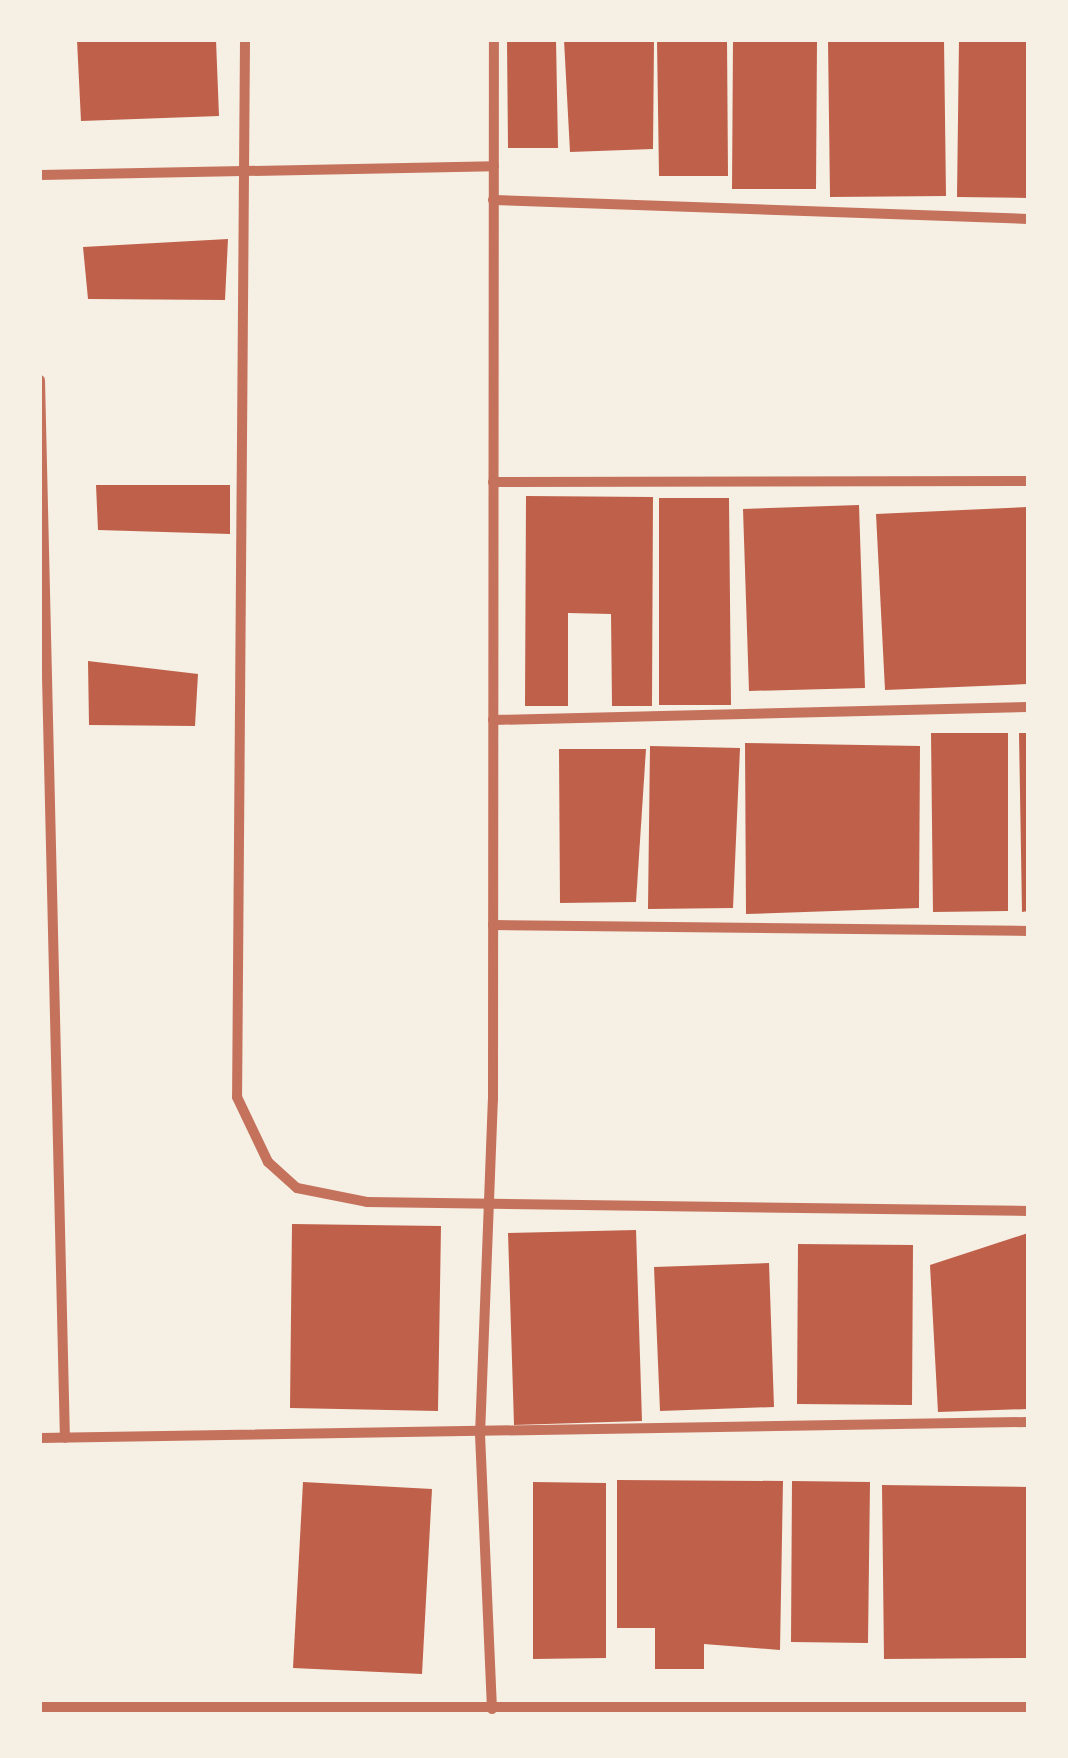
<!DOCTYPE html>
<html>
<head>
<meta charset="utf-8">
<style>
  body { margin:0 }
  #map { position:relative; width:1068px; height:1758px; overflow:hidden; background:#f6efe4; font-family:Poppins,sans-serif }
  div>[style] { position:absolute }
  .building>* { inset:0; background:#bf614a }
  .minor>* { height:10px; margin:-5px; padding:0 5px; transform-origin:5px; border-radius:5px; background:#c5725c }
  span { translate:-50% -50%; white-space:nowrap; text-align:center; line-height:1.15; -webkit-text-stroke:9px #f6efe4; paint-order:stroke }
  .frame { position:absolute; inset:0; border:42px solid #f6efe4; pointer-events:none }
</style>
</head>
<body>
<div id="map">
  <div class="building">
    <div style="clip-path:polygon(77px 40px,216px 40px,219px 116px,81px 121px)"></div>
    <div style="clip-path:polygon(507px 40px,556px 40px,558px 148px,508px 148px)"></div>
    <div style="clip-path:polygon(564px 40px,654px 40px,653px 149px,570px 152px)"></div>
    <div style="clip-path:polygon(657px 40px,727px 40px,728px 176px,659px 176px)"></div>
    <div style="clip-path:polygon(733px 40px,817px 40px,816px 189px,732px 189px)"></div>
    <div style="clip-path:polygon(828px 40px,944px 40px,946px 196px,830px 197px)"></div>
    <div style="clip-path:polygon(959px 40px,1028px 40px,1028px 198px,957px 197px)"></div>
    <div style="clip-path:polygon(228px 239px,225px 300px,88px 299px,83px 247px)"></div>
    <div style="clip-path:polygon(96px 485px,230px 485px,230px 534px,98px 530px)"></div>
    <div style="clip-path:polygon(526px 496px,653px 497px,652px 706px,612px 706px,611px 614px,568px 613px,568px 706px,525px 706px)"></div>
    <div style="clip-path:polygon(659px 498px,729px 498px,731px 705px,659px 705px)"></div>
    <div style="clip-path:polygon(859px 505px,865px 688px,749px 691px,743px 509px)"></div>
    <div style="clip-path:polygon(1028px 507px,1028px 684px,885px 690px,876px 514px)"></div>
    <div style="clip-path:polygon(88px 661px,198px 674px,195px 726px,89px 725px)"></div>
    <div style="clip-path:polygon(931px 733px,1008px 733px,1008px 911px,933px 912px)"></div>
    <div style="clip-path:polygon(1019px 733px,1028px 733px,1028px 911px,1022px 912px)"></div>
    <div style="clip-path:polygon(745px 743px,920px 746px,919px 908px,746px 914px)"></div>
    <div style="clip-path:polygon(650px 746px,740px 748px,733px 908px,648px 909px)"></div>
    <div style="clip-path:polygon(559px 749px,646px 749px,636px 902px,560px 903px)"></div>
    <div style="clip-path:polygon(292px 1224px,441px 1226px,438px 1411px,290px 1408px)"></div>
    <div style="clip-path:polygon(636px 1230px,642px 1421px,514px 1425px,508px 1233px)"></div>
    <div style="clip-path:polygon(1028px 1233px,1028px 1409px,938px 1412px,930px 1265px)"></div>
    <div style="clip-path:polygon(798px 1244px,913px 1245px,912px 1405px,797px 1404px)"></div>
    <div style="clip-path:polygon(769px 1263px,774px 1407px,660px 1411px,654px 1267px)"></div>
    <div style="clip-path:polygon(617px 1480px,783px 1481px,780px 1650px,704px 1644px,704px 1669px,655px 1669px,655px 1628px,617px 1628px)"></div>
    <div style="clip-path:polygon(792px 1481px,870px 1482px,868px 1643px,791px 1642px)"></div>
    <div style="clip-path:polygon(303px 1482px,432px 1489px,422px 1674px,293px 1668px)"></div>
    <div style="clip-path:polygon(533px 1482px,606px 1483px,606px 1658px,533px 1659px)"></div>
    <div style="clip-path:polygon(882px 1485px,1028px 1487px,1028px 1658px,884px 1659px)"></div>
  </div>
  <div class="minor">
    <div style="left:245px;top:40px;width:1057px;rotate:90.43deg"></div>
    <div style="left:237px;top:1097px;width:72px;rotate:64.5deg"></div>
    <div style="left:268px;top:1162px;width:39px;rotate:42deg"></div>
    <div style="left:297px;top:1188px;width:71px;rotate:11.3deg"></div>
    <div style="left:367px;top:1202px;width:661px;rotate:0.78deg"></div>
    <div style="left:40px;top:175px;width:454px;rotate:-1.1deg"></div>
    <div style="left:493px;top:200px;width:535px;rotate:2.03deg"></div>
    <div style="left:40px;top:380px;width:1058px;rotate:88.65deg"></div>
    <div style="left:493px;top:482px;width:535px;rotate:-0.11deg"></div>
    <div style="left:493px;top:720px;width:535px;rotate:-1.39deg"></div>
    <div style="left:493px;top:925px;width:535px;rotate:0.64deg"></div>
    <div style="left:40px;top:1438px;width:988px;rotate:-0.93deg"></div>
    <div style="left:40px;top:1707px;width:988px"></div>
    <div style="left:492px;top:1709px;width:274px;rotate:-92.5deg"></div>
    <div style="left:480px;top:1435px;width:335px;rotate:-87.8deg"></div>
    <div style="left:493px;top:1100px;width:1060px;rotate:-89.95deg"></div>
  </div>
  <div class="frame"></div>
</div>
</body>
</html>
